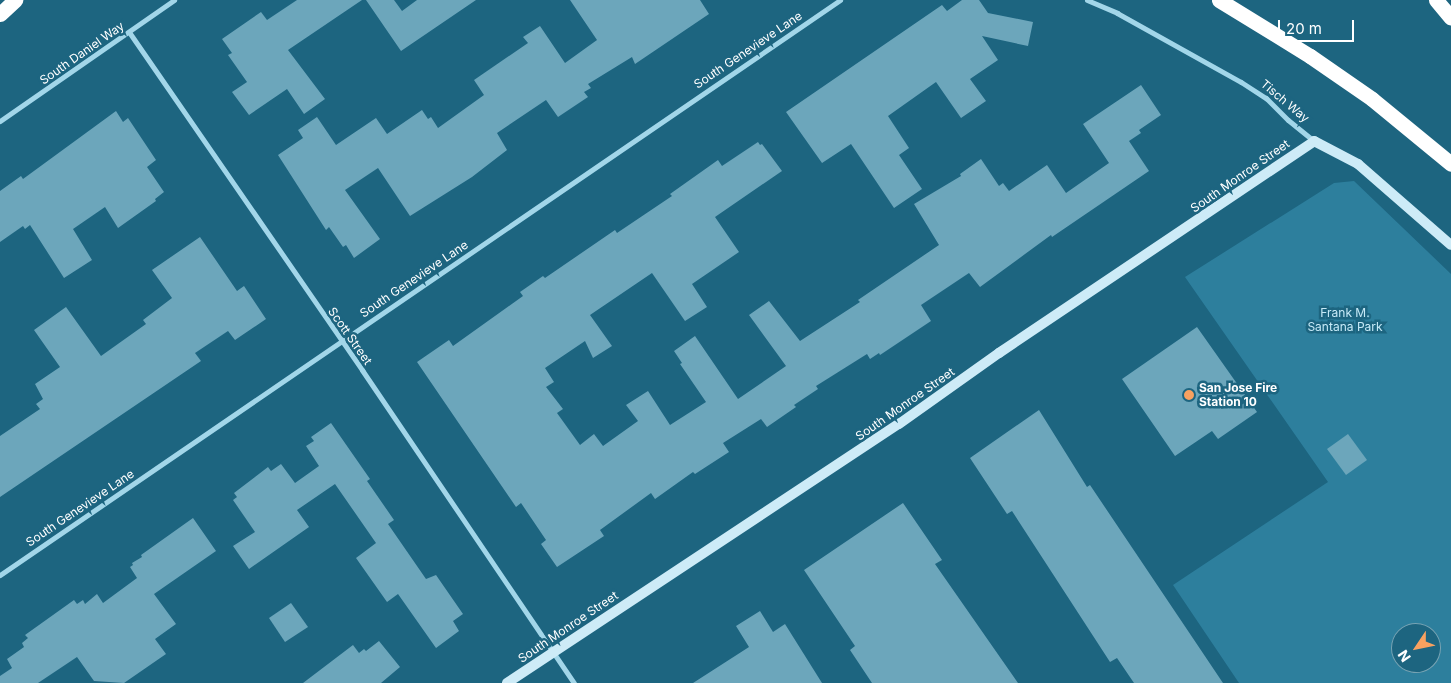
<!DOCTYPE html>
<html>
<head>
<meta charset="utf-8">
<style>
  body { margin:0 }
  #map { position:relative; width:1451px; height:683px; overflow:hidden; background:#1d6580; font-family:Inter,sans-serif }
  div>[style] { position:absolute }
  .green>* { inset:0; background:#2d7f9d }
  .building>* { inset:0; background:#6ca6bb }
  .minor>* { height:5px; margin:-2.5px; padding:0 2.5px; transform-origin:2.5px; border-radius:2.5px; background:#a2d6e9 }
  .secondary>* { height:10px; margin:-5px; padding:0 5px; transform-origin:5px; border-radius:5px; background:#cdebf7 }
  .motorway>* { height:15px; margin:-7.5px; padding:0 7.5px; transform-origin:7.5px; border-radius:7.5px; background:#fff }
  .dots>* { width:14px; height:14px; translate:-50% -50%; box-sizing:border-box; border:2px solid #1d6580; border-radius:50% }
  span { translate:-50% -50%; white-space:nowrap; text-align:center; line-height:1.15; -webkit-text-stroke:5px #1d6580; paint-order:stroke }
  .street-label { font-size:12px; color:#fff }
  .park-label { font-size:12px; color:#c6eaf7 }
  .poi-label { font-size:12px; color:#fff; font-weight:700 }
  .left { translate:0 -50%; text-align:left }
  .north { position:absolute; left:1391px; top:623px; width:50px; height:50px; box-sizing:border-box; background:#1d6580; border:1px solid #77a3b3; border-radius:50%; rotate:236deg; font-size:14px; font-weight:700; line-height:20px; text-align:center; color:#fff }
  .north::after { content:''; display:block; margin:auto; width:18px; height:22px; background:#f8a160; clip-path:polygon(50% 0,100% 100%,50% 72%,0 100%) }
  .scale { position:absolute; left:1278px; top:20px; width:76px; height:22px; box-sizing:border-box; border:2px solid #fff; border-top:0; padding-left:6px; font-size:15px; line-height:18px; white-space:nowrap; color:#fff; -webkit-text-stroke:4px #1d6580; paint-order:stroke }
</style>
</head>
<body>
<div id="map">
  <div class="green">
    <div style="clip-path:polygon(evenodd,1354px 181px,1451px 274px,1451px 683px,1239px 683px,1173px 585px,1328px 482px,1185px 277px,1334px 183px,1354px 181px,1401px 633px,1431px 633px,1431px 663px,1401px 663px,1401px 633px)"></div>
  </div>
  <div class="building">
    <div style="clip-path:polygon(297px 0,362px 0,288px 50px,325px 99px,304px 114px,287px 89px,249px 115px,232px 92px,247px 82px,228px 55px,232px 53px,222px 39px,261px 12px,267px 20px)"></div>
    <div style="clip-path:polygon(366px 0,394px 0,402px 11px,417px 0,476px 0,401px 51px)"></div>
    <div style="clip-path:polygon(570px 0,700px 0,709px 14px,635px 64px,632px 57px,588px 84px,591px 88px,584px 92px,588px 97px,558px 117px,546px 100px,497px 133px,507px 150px,472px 177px,410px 216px,378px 168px,345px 190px,380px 239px,354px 258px,346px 245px,343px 247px,329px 227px,326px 230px,278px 155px,303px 138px,298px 130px,317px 117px,336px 145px,376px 118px,387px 134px,422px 110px,428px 119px,431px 117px,438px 128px,484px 95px,474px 80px,528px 43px,523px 37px,540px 26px,565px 63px,597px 40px)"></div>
    <div style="clip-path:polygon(962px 0,979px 0,988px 13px,1033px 22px,1028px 46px,982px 36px,998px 60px,970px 79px,986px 101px,961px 118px,936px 82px,888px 116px,909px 148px,899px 155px,922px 189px,894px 208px,851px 144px,822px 163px,786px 112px,942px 5px,947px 11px)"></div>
    <div style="clip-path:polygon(1141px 85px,1161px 115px,1139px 130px,1141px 133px,1129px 141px,1149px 171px,1052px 237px,1051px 235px,980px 287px,969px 273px,921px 305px,931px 321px,880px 355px,879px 353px,870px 359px,867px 354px,816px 386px,818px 389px,794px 405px,796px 407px,767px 427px,761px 419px,723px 443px,729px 452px,695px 474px,693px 472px,655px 499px,651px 493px,600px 530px,604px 536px,557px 567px,541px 544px,546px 540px,521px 503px,516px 507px,417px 362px,449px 340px,453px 346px,523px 296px,520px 292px,543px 276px,545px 278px,615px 230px,617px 233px,672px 196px,670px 194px,718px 160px,722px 166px,758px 142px,760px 145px,762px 144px,782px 171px,715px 217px,739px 252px,692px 284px,707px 307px,685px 321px,652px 273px,590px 315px,612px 346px,593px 358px,585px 341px,545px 368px,554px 382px,546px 387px,563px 409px,557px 413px,580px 445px,594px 434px,603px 446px,638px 421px,626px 405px,648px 391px,670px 425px,706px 402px,680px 364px,682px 363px,674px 351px,695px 336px,738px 399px,786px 366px,749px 315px,769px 301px,800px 341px,860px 302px,858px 300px,939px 245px,914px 204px,961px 176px,960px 174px,981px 159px,999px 186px,1003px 183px,1009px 191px,1047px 165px,1066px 193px,1109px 163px,1083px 124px)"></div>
    <div style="clip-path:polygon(116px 111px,123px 122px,128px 118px,156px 160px,147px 167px,164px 192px,155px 199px,156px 201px,118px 228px,105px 207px,73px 229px,92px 260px,64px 278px,30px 225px,25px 229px,23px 226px,0 242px,0 191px,21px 176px,23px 179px)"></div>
    <div style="clip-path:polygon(200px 237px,237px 291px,244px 286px,266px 319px,235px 340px,228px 331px,195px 353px,201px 361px,0 497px,0 436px,40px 409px,36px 404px,43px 399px,35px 384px,60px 367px,34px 330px,66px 307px,101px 356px,146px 324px,143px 320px,172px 298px,152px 270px)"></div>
    <div style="clip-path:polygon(1197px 327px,1257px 412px,1218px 439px,1212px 431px,1175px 456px,1122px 379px)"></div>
    <div style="clip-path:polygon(1039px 410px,1087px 487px,1090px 485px,1223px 683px,1134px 683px,1117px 658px,1110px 662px,1012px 511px,1007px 514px,970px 458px)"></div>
    <div style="clip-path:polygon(331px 423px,370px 479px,367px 481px,394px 520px,388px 524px,426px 579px,436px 575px,463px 614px,453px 621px,459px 631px,436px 648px,398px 594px,387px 602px,356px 558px,376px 543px,335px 484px,297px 510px,309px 527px,249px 569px,233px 546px,255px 532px,233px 500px,237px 497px,234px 493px,268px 467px,271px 471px,281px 464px,295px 483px,319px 466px,306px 446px,314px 441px,311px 437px)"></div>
    <div style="clip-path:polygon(1348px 434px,1367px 460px,1346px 475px,1327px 449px)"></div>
    <div style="clip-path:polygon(903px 503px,942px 560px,935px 564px,1018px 683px,872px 683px,850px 650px,855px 646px,804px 570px)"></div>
    <div style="clip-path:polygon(193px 518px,216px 551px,154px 594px,176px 624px,155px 639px,166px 654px,124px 683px,94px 681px,77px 657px,38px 683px,0 683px,0 676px,12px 668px,7px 659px,24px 647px,22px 643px,28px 638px,25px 635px,74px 600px,77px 604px,83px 600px,85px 604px,97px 594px,103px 603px,137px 578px,130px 567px,133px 565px,132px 563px,142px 557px,141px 555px)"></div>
    <div style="clip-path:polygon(291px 603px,308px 627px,285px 642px,269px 618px)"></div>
    <div style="clip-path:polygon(760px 611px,773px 632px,785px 624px,822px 683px,693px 683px,749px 647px,736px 626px)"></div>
    <div style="clip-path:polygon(379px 641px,400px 667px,381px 683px,303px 683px,353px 645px,359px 653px,364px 649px,366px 651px)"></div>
  </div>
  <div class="minor">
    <div style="left:1087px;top:0;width:33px;rotate:23deg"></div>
    <div style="left:1117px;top:13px;width:142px;rotate:29.1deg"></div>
    <div style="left:1241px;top:82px;width:30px;rotate:33deg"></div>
    <div style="left:1266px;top:98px;width:31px;rotate:45deg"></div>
    <div style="left:1288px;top:120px;width:33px;rotate:39deg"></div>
    <div style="left:129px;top:32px;width:411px;rotate:55.4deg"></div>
    <div style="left:362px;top:370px;width:378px;rotate:55.9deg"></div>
    <div style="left:0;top:121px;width:212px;rotate:-34.8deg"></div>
    <div style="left:0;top:575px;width:1018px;rotate:-34.39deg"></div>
  </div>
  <div class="secondary">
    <div style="left:507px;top:683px;width:470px;rotate:-33.5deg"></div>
    <div style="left:899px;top:424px;width:123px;rotate:-35.4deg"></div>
    <div style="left:999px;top:353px;width:380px;rotate:-33.9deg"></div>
    <div style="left:1314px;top:141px;width:50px;rotate:27.6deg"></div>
    <div style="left:1358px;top:164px;width:123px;rotate:41.1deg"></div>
  </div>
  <div class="motorway">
    <div style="left:1219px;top:0;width:107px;rotate:31.6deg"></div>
    <div style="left:1310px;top:56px;width:75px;rotate:34.7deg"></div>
    <div style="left:1372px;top:99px;width:102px;rotate:39.4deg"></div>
    <div style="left:1436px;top:0;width:23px;rotate:50deg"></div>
    <div style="left:0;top:14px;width:21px;rotate:-43deg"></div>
  </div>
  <div class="dots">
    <div style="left:1189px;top:395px;background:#f8a160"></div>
  </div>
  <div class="street-label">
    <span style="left:748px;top:50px;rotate:-34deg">South Genevieve Lane</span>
    <span style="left:82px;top:53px;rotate:-35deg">South Daniel Way</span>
    <span style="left:1285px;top:101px;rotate:40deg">Tisch Way</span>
    <span style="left:1240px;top:176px;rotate:-35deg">South Monroe Street</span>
    <span style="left:414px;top:279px;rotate:-34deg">South Genevieve Lane</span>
    <span style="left:350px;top:336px;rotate:55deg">Scott Street</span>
    <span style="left:905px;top:404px;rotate:-35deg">South Monroe Street</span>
    <span style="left:80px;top:508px;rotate:-34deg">South Genevieve Lane</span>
    <span style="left:568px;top:627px;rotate:-34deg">South Monroe Street</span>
  </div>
  <div class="park-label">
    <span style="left:1345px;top:320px">Frank M.<br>Santana Park</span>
  </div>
  <div class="poi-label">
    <span class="left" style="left:1199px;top:395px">San Jose Fire<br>Station 10</span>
  </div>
  <div class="north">N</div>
  <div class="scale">20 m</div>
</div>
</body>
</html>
